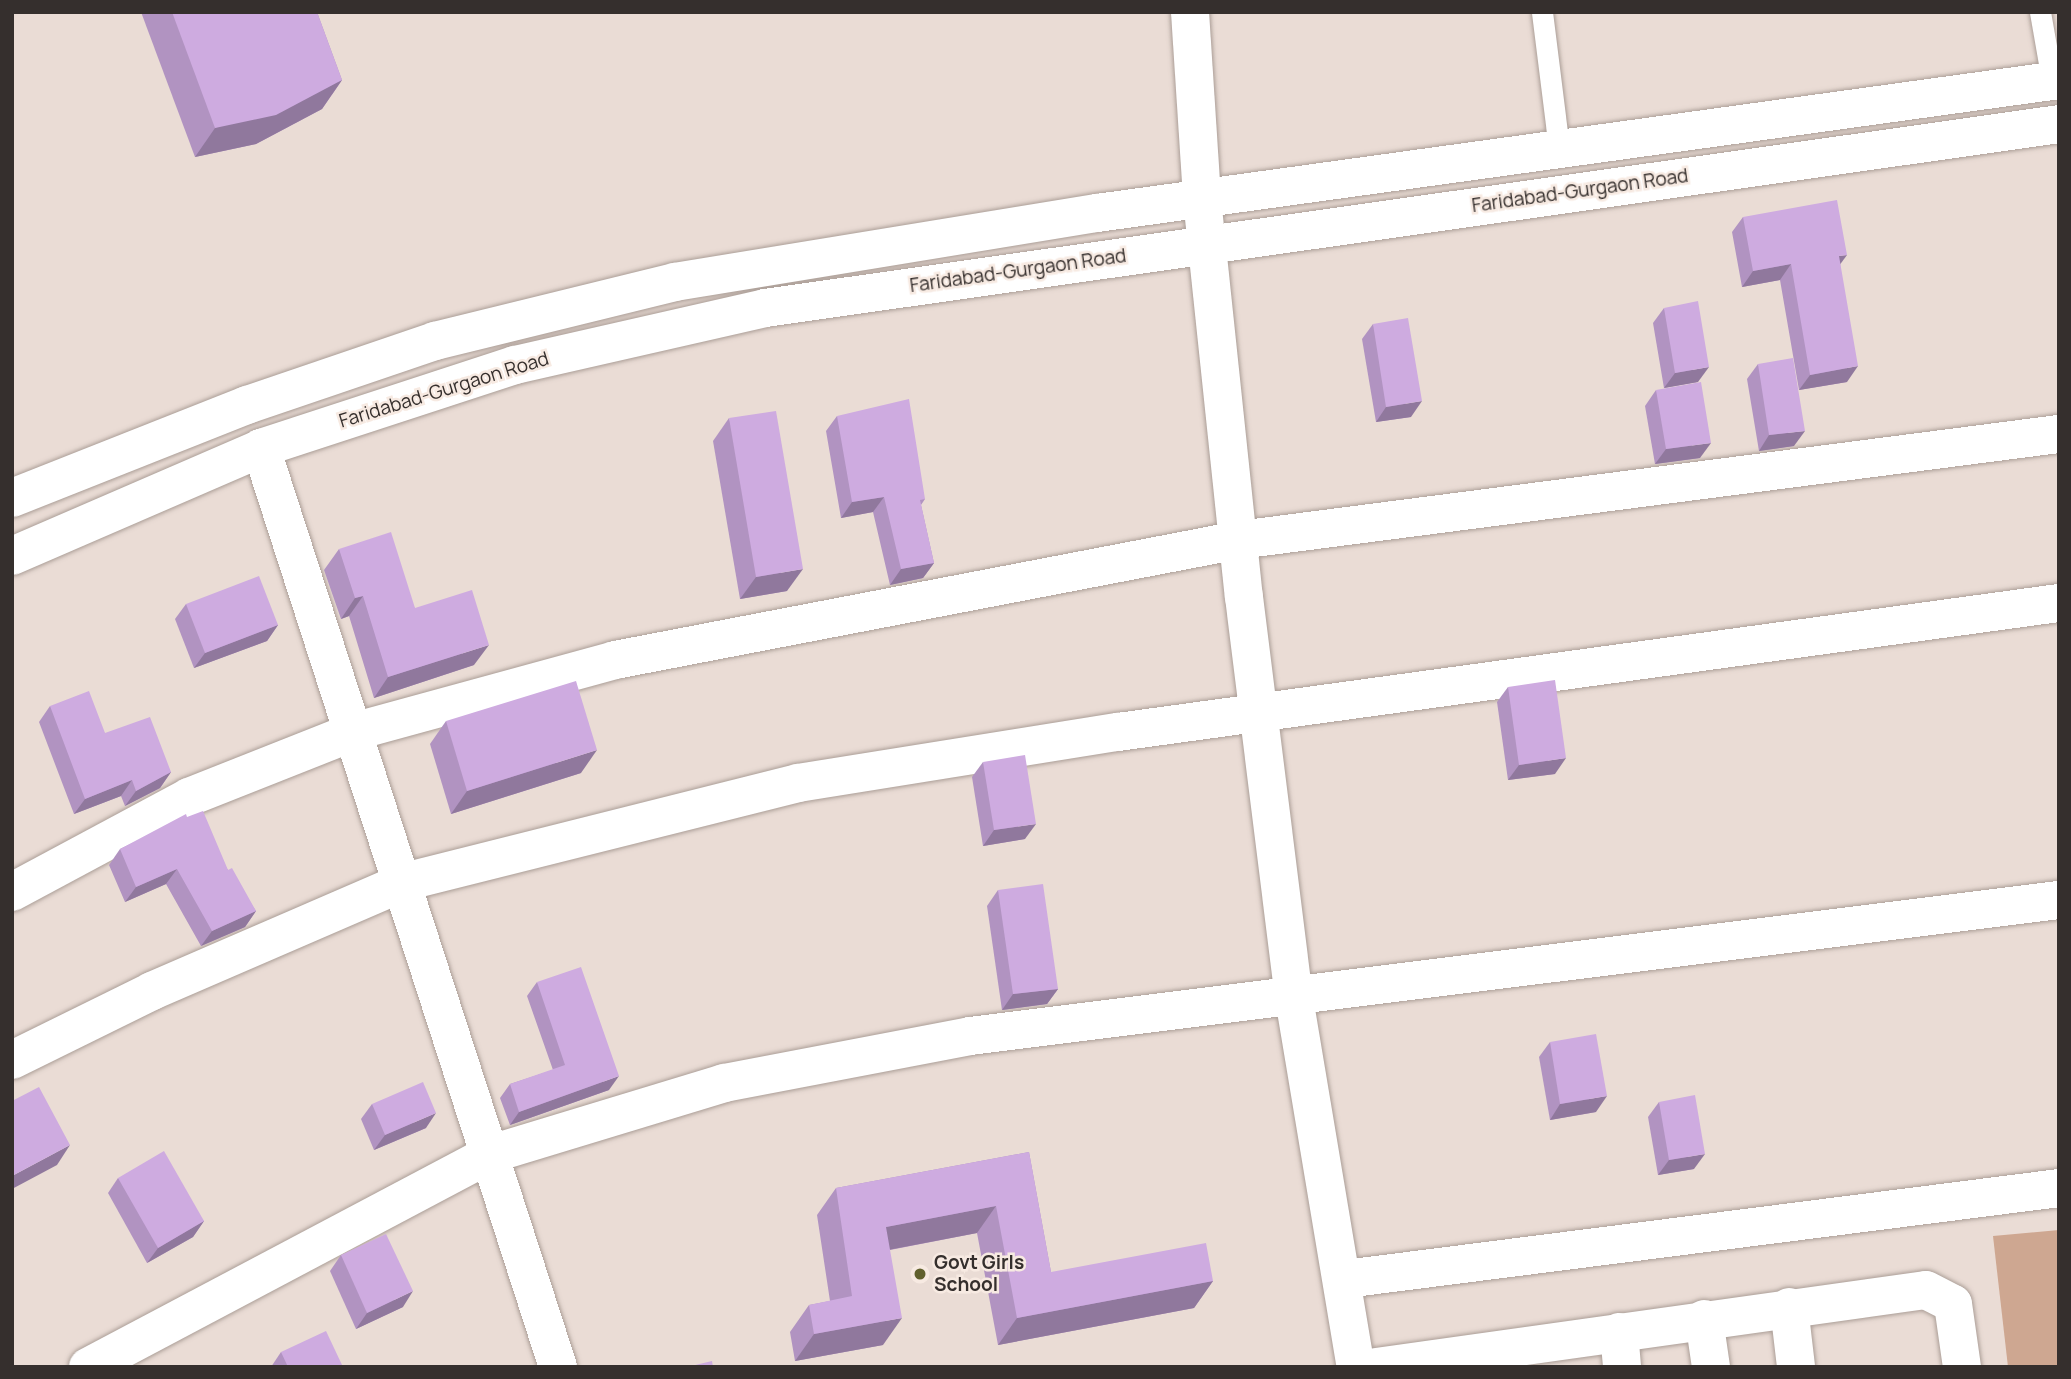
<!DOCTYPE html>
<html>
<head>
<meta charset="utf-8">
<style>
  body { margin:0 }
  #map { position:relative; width:2071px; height:1379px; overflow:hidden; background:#eadcd5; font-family:Manrope,sans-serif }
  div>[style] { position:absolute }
  .green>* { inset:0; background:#cea791 }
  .roads { filter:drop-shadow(0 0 2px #ab9e97) drop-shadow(0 0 2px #ab9e97) }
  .service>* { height:21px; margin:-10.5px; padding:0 10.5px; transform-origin:10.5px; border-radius:10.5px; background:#fff }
  .minor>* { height:38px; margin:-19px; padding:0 19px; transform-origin:19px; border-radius:19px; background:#fff }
  .secondary>* { height:38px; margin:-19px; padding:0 19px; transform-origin:19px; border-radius:19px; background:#fff }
  .wall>* { inset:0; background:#b193c1 }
  .shaded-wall>* { inset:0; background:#90789d }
  .building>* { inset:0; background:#ceabe0 }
  .dots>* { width:19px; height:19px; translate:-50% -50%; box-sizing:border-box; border:4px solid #f7eae2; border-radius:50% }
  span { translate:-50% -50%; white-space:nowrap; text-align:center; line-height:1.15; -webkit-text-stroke:5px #f7eae2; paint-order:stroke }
  .street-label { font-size:19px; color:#352f2d }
  .poi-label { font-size:19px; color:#352f2d; font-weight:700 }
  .left { translate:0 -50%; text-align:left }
  .frame { position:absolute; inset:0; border:14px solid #352f2d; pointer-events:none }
</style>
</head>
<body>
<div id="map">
  <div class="green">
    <div style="clip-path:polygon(2059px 1230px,2059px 1367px,2008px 1367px,1993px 1236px)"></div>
  </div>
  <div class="roads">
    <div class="service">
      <div style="left:1542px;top:12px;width:138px;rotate:82.9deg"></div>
      <div style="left:2040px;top:12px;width:70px;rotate:80.1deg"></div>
    </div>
    <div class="minor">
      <div style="left:1190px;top:12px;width:187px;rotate:86.3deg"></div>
      <div style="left:1202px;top:199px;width:400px;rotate:84deg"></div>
      <div style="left:1244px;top:597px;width:404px;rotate:82.9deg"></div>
      <div style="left:1294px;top:998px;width:374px;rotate:80.5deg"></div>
      <div style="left:261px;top:448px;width:966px;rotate:72.09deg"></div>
      <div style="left:12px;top:892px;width:201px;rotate:-28.2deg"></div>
      <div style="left:189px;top:797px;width:180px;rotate:-21.6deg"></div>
      <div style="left:356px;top:731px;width:269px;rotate:-15.3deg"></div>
      <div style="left:615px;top:660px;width:635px;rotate:-10.89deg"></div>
      <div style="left:1239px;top:540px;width:827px;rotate:-7.37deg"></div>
      <div style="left:12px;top:1060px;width:156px;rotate:-26.2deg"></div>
      <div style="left:152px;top:991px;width:275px;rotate:-23.4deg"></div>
      <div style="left:404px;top:882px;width:406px;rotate:-14.1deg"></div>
      <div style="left:798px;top:783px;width:324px;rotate:-9.1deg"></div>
      <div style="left:1118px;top:732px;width:950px;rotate:-7.81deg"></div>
      <div style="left:1345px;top:1279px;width:720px;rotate:-7.26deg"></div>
      <div style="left:1789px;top:1307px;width:60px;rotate:83.3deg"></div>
      <div style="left:1704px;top:1319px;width:49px;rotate:81.7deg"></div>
      <div style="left:1619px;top:1332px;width:35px;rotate:85deg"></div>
      <div style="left:88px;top:1367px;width:456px;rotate:-27.9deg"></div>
      <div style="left:491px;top:1154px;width:244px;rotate:-16.9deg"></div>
      <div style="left:724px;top:1083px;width:250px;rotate:-10.8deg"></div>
      <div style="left:970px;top:1036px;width:1097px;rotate:-7.12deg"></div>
      <div style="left:1376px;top:1367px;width:555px;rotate:-7.97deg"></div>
      <div style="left:1926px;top:1290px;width:30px;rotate:27deg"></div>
      <div style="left:1953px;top:1304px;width:64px;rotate:81.9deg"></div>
    </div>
    <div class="secondary">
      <div style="left:12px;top:498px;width:253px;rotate:-21.6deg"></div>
      <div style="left:247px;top:405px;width:199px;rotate:-18.8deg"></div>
      <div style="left:435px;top:341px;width:247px;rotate:-13.8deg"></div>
      <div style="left:675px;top:282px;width:428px;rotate:-9.3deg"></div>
      <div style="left:1097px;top:213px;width:971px;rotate:-7.87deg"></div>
      <div style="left:12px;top:556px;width:271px;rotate:-23.4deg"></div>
      <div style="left:261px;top:448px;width:267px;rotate:-18.1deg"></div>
      <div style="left:515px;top:365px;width:256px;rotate:-12.8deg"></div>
      <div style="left:765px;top:308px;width:1307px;rotate:-8.09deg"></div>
    </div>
  </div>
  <div class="wall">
    <div style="clip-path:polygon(141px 12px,317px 12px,342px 80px,322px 109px,256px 144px,195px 157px)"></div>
    <div style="clip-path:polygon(1743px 217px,1840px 263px,1847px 382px,1799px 390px,1780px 280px,1742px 287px,1732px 232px)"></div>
    <div style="clip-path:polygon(1664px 308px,1698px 382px,1664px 388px,1653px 323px)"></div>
    <div style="clip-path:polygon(1373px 324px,1411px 417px,1376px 422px,1362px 339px)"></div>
    <div style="clip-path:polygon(1758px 364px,1794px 446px,1759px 451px,1747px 379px)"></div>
    <div style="clip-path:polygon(1656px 390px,1700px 458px,1655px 464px,1645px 406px)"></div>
    <div style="clip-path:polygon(837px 416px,925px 499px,921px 505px,934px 563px,923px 578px,890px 585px,873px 512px,841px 518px,826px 431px)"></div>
    <div style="clip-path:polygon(729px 418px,787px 591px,740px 599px,713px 441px)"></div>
    <div style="clip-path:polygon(339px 549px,415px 608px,474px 665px,374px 698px,349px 616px,341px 619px,324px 570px)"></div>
    <div style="clip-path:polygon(186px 604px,278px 625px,267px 641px,194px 668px,175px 619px)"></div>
    <div style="clip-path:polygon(1508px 687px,1555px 774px,1508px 780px,1497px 702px)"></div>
    <div style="clip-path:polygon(50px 706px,105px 733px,171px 772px,160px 788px,125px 806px,121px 796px,74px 814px,39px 722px)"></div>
    <div style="clip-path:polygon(446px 721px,581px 773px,451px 814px,430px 744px)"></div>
    <div style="clip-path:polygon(983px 762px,1025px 839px,983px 846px,972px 777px)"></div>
    <div style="clip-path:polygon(187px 817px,228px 870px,256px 911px,245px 927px,201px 946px,166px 884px,125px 902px,109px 865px,120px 849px)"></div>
    <div style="clip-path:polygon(998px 890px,1058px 989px,1047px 1004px,1002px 1010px,987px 906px)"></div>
    <div style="clip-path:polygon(537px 982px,609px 1090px,510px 1125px,500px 1098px,510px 1084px,553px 1070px,527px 996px)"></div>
    <div style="clip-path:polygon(1550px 1042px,1596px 1112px,1550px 1120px,1539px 1057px)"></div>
    <div style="clip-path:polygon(1659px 1102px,1694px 1169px,1658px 1175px,1648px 1117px)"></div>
    <div style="clip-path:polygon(372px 1104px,426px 1128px,374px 1150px,361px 1119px)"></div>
    <div style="clip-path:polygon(1029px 1152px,1051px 1272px,1213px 1281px,1194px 1308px,998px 1345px,977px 1233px,890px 1250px,883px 1345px,795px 1361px,790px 1332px,809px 1305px,830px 1301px,817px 1215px,836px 1188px)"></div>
    <div style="clip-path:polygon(118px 1178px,204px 1221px,193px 1237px,147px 1263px,108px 1193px)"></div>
    <div style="clip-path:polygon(341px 1255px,403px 1307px,356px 1329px,330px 1271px)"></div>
    <div style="clip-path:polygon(281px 1352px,343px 1367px,271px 1367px)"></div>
  </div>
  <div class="shaded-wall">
    <div style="clip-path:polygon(342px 80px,322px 109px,256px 144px,195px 157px,215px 128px)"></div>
    <div style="clip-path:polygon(1847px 255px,1836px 270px,1839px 256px)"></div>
    <div style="clip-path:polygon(1791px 264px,1780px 280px,1742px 287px,1753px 271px)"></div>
    <div style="clip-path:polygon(1858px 366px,1847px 382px,1799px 390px,1810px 375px)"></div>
    <div style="clip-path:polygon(1709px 367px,1698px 382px,1664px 388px,1675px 373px)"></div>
    <div style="clip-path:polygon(1422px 401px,1411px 417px,1376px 422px,1386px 407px)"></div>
    <div style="clip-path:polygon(1805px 431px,1794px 446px,1759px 451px,1769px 435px)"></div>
    <div style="clip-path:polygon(1711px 443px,1700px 458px,1655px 464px,1666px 449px)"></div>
    <div style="clip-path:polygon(884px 497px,873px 512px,841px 518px,852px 502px)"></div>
    <div style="clip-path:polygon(934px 563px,923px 578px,890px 585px,901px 569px)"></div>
    <div style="clip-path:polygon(803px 569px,787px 591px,740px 599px,756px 577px)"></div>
    <div style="clip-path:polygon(363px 596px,349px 616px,341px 619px,355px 598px)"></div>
    <div style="clip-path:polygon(278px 625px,267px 641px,194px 668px,205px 653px)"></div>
    <div style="clip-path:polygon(489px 645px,474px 665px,374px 698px,388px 677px)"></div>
    <div style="clip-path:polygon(597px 750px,581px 773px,451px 814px,467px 791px)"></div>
    <div style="clip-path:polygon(1566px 758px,1555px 774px,1508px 780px,1519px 765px)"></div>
    <div style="clip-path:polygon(171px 772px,160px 788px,125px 806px,136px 791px)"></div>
    <div style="clip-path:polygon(132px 780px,121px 796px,74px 814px,85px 799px)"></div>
    <div style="clip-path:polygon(1036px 824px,1025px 839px,983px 846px,994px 830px)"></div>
    <div style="clip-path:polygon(177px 869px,166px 884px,125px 902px,136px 887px)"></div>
    <div style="clip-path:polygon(256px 911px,245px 927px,201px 946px,212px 931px)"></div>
    <div style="clip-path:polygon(1058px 989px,1047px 1004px,1002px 1010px,1013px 994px)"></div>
    <div style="clip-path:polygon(619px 1076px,609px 1090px,510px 1125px,519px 1112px)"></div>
    <div style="clip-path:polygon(1607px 1096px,1596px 1112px,1550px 1120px,1560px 1104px)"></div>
    <div style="clip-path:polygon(436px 1113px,426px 1128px,374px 1150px,385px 1135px)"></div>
    <div style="clip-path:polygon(70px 1145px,57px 1165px,12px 1189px,12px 1176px)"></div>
    <div style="clip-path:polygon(1705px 1154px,1694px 1169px,1658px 1175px,1669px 1160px)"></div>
    <div style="clip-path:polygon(996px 1206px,977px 1233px,867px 1254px,886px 1227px)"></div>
    <div style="clip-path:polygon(204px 1221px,193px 1237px,147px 1263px,158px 1248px)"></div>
    <div style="clip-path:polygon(1213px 1281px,1194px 1308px,998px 1345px,1017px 1318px)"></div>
    <div style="clip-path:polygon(413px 1291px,403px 1307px,356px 1329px,367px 1313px)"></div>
    <div style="clip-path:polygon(902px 1318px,883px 1345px,795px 1361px,814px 1334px)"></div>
  </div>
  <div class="building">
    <div style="clip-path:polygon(172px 12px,317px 12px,342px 80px,276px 115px,215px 128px)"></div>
    <div style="clip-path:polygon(1837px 200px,1847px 255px,1839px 256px,1858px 366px,1810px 375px,1791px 264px,1753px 271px,1743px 217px)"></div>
    <div style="clip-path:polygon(1698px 301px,1709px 367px,1675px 373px,1664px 308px)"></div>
    <div style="clip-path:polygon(1408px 318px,1422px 401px,1386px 407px,1373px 324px)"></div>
    <div style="clip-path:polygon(1793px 358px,1805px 431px,1769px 435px,1758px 364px)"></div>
    <div style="clip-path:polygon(1701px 382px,1711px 443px,1666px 449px,1656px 390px)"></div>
    <div style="clip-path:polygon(909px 399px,925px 499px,920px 500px,934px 563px,901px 569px,884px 497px,852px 502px,837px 416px)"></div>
    <div style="clip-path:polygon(776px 411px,803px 569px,756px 577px,729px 418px)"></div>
    <div style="clip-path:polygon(391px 532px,415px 608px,472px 590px,489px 645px,388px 677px,363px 596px,355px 598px,339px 549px)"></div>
    <div style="clip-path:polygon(259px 576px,278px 625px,205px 653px,186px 604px)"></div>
    <div style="clip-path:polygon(1555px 680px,1566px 758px,1519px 765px,1508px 687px)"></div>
    <div style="clip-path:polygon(576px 681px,597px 750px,467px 791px,446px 721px)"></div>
    <div style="clip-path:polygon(89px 691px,105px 733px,150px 717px,171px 772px,136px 791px,132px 780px,85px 799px,50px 706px)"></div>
    <div style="clip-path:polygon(1025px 755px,1036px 824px,994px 830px,983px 762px)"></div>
    <div style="clip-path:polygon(203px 811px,228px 870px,232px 868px,256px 911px,212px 931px,177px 869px,136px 887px,120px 849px,186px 814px,187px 817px)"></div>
    <div style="clip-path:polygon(1043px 884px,1058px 989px,1013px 994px,998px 890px)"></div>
    <div style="clip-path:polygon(581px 967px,619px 1076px,519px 1112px,510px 1084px,565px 1065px,537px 982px)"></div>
    <div style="clip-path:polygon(1596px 1034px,1607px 1096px,1560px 1104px,1550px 1042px)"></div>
    <div style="clip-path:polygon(423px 1082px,436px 1113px,385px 1135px,372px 1104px)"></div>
    <div style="clip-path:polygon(39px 1087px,70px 1145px,12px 1176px,12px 1101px)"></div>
    <div style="clip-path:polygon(1695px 1095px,1705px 1154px,1669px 1160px,1659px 1102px)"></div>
    <div style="clip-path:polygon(164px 1151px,204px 1221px,158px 1248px,118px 1178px)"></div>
    <div style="clip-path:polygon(1029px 1152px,1051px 1272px,1206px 1243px,1213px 1281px,1017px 1318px,996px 1206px,886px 1227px,902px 1318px,814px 1334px,809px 1305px,852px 1296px,836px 1188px)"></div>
    <div style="clip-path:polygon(386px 1234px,413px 1291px,367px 1313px,341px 1255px)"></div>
    <div style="clip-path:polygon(326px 1331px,343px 1367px,288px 1367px,281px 1352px)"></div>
    <div style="clip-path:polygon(712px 1361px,713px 1367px,687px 1367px)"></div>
  </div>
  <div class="dots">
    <div style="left:920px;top:1274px;background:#61602d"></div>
  </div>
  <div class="street-label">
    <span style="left:1580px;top:191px;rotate:-8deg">Faridabad-Gurgaon Road</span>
    <span style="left:1018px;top:271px;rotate:-8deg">Faridabad-Gurgaon Road</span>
    <span style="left:444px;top:390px;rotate:-17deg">Faridabad-Gurgaon Road</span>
  </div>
  <div class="poi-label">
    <span class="left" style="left:934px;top:1274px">Govt Girls<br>School</span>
  </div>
  <div class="frame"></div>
</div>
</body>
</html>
